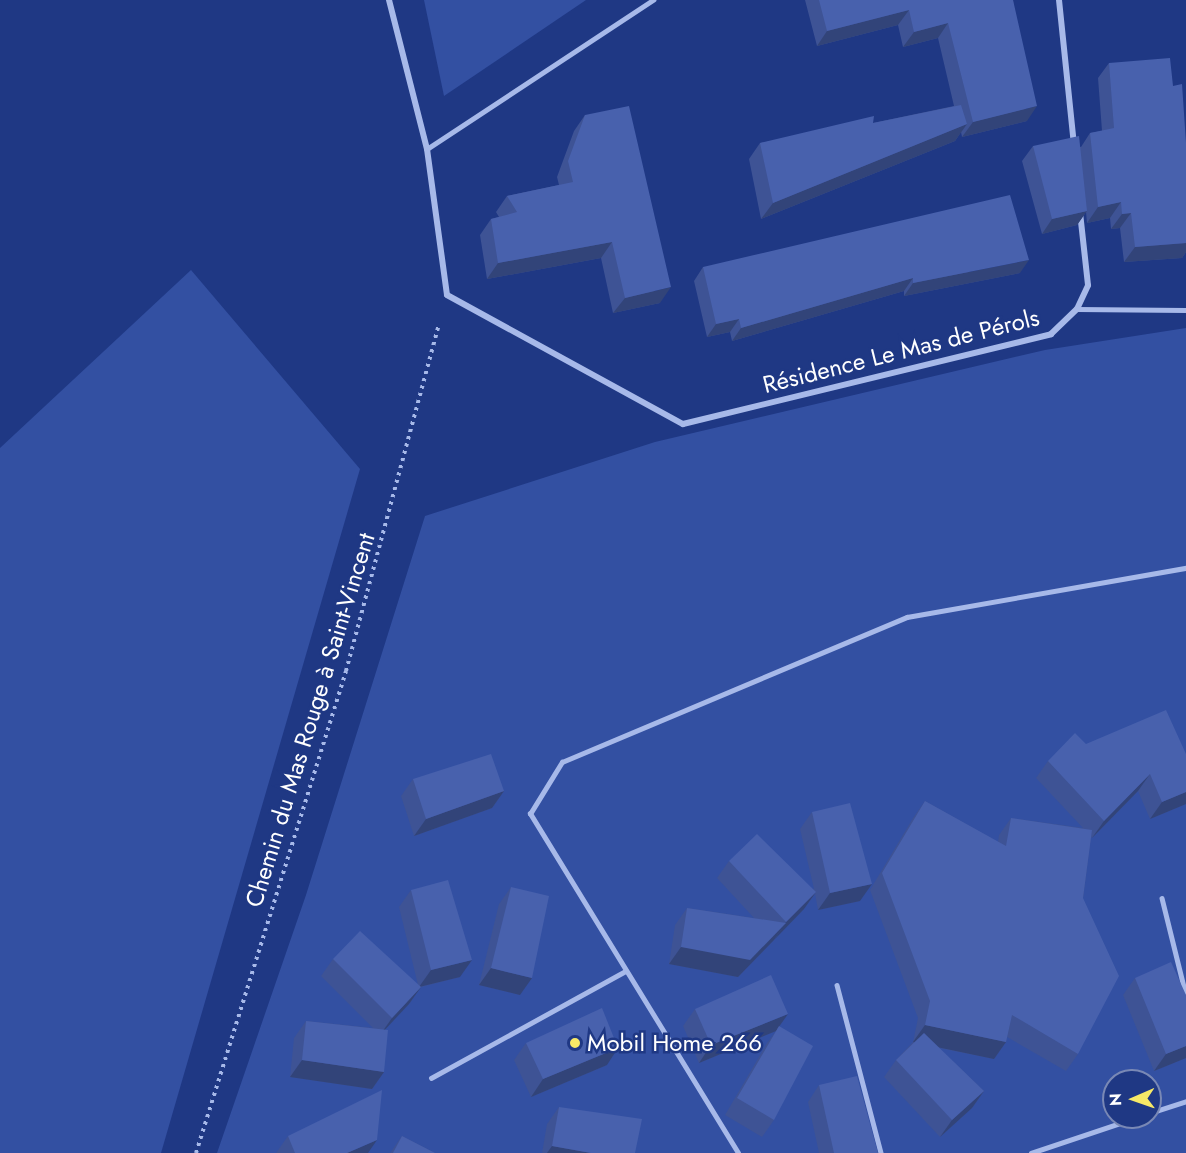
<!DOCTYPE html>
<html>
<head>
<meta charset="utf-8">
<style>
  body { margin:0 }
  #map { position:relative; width:1186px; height:1153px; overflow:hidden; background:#1f3884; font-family:Jost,sans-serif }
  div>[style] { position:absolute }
  .green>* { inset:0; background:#3350a2 }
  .path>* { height:4px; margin-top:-2px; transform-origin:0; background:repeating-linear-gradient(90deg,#a7b9e9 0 3px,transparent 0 7.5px) }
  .lane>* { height:4.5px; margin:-2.25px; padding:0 2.25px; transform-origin:2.25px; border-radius:2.25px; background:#a7b9e9 }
  .street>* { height:6px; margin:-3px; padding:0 3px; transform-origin:3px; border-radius:3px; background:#a7b9e9 }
  .wall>* { inset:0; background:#3e5395 }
  .shaded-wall>* { inset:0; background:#324479 }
  .building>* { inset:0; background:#4861ad }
  .dots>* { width:16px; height:16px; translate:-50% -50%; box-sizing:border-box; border:3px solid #1f3884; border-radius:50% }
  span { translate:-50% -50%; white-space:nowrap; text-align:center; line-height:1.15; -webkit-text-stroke:5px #1f3884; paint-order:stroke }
  .street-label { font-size:24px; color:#fff }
  .poi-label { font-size:24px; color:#fff }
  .left { translate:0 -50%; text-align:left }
  .north { position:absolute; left:1102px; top:1069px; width:60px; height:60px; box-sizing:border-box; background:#1f3884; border:2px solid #7988b5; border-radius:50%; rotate:268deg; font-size:16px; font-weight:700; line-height:24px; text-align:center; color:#fff }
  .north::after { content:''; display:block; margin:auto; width:21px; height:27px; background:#f7e967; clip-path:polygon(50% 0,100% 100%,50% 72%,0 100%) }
</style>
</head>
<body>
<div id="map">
  <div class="green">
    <div style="clip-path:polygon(424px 0,586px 0,444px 96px)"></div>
    <div style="clip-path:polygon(191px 270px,360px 469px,161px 1153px,0 1153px,0 448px)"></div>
    <div style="clip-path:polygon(evenodd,1186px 328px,1186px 1153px,217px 1153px,306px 895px,425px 516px,655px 442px,1045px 350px,1186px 328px,1114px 1081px,1150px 1081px,1150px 1117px,1114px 1117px,1114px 1081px)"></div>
  </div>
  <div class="path">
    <div style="left:196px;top:1153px;width:505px;rotate:-72.71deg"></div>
    <div style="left:346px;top:671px;width:358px;rotate:-75deg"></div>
  </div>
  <div class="lane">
    <div style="left:427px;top:149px;width:271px;rotate:-33.4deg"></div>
    <div style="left:1077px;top:309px;width:109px;rotate:0.5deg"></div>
    <div style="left:1162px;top:898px;width:100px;rotate:76.1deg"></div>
    <div style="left:837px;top:985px;width:174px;rotate:75.3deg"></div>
    <div style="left:431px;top:1078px;width:222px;rotate:-28.8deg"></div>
    <div style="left:1150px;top:1113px;width:38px;rotate:-18deg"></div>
    <div style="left:738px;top:1153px;width:398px;rotate:-121.5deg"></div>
    <div style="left:530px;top:814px;width:61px;rotate:-58.4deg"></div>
    <div style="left:562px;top:762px;width:374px;rotate:-22.8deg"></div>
    <div style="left:907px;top:617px;width:283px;rotate:-10deg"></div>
    <div style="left:1031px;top:1153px;width:113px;rotate:-18.6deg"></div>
  </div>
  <div class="street">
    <div style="left:389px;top:0;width:154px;rotate:75.7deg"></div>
    <div style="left:427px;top:149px;width:147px;rotate:82.2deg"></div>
    <div style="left:447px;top:295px;width:269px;rotate:28.7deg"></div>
    <div style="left:683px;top:424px;width:379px;rotate:-13.7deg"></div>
    <div style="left:1051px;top:334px;width:36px;rotate:-44deg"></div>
    <div style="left:1077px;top:309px;width:26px;rotate:-65deg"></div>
    <div style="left:1088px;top:285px;width:73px;rotate:-96.3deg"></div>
    <div style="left:1059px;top:0;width:146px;rotate:84.1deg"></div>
  </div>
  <div class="wall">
    <div style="clip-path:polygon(805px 0,1013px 0,1027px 121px,962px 137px,961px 132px,955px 141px,761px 219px,749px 159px,760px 143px,873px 123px,954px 106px,938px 38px,903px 47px,898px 25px,817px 46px)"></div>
    <div style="clip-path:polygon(1109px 63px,1173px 86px,1186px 143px,1186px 252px,1182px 258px,1124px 262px,1120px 228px,1111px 229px,1110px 218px,1087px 223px,1086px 212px,1077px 225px,1042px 234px,1022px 161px,1033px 146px,1081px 147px,1090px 133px,1102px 131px,1098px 78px)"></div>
    <div style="clip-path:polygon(585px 115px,660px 303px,613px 313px,601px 258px,487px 279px,480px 235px,491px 219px,499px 217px,496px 212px,507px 196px,559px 185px,557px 177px,574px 131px)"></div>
    <div style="clip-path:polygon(703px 267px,1020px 273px,904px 296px,904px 291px,732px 341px,730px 332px,707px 337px,694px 281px)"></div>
    <div style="clip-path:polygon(1086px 744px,1186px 754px,1186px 804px,1150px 819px,1138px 791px,1092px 838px,1091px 837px,1083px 898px,1078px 1054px,1066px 1071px,1007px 1037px,1006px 1042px,994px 1059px,939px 1048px,984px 1091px,972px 1108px,940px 1137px,884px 1077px,896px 1060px,913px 1042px,918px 1018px,870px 890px,913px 818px,925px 801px,998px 842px,999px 835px,1011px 818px,1083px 828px,1036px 778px,1048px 761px)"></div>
    <div style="clip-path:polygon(413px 779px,504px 791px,492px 808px,414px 836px,401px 796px)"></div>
    <div style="clip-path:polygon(812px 812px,860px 901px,818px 910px,815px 894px,804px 909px,738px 977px,669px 964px,675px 925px,687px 908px,754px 918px,717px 878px,729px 861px,814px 889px,800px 829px)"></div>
    <div style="clip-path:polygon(511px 887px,520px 995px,479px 985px,499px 904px)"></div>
    <div style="clip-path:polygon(411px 890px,460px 977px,421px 987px,409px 1004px,385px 1029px,384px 1072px,372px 1089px,290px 1077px,294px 1038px,306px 1021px,373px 1028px,321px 976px,333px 959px,418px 985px,399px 907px)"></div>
    <div style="clip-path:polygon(1135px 978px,1186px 995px,1186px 1058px,1154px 1071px,1123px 995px)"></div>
    <div style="clip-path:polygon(695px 1009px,779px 1026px,774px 1120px,762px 1137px,725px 1115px,767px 1043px,776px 1031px,699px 1063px,683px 1026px)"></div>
    <div style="clip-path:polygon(526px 1043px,607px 1065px,531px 1097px,514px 1060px)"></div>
    <div style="clip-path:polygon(819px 1085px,878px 1153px,819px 1153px,808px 1102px)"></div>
    <div style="clip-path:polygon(559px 1107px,635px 1153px,542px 1153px,547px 1124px)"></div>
    <div style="clip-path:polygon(288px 1136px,368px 1153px,276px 1153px)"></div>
    <div style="clip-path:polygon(402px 1136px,435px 1153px,390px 1153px)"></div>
  </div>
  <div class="shaded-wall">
    <div style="clip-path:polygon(909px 10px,898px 25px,817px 46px,827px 31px)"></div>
    <div style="clip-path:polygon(948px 23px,938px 38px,903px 47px,914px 32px)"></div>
    <div style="clip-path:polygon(1037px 106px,1027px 121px,962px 137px,973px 122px)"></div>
    <div style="clip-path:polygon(967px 124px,955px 141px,761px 219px,773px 203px)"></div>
    <div style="clip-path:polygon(1121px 202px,1110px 218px,1087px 223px,1098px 207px)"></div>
    <div style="clip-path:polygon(1087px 211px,1077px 225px,1042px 234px,1052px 219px)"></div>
    <div style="clip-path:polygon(1131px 213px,1120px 228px,1111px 229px,1122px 214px)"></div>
    <div style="clip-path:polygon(612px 242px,601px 258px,487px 279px,498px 263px)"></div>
    <div style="clip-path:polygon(1186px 243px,1186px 252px,1182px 258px,1124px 262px,1135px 247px)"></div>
    <div style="clip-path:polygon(1029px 260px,1020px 273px,904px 296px,913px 283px)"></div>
    <div style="clip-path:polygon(913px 278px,904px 291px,732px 341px,741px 328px)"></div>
    <div style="clip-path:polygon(671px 287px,660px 303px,613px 313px,625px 298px)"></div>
    <div style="clip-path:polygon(739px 319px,730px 332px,707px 337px,716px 324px)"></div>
    <div style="clip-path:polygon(1150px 774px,1138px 791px,1092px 838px,1104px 821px)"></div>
    <div style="clip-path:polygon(504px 791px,492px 808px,414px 836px,426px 819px)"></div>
    <div style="clip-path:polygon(1186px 792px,1186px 804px,1150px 819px,1162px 802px)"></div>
    <div style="clip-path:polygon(872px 884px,860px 901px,818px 910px,830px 893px)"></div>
    <div style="clip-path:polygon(816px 892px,804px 909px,775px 939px,786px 922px)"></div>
    <div style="clip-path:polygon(786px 923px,774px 940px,738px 977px,669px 964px,681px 947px)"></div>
    <div style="clip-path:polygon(472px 960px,460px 977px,419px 987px,431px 970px)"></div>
    <div style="clip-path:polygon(491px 968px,532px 978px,520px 995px,479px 985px)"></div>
    <div style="clip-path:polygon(421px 987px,409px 1004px,380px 1035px,392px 1018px)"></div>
    <div style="clip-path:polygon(788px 1014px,776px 1031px,699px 1063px,711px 1045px)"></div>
    <div style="clip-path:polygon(925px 1025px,1006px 1042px,994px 1059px,913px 1042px)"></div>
    <div style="clip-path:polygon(1186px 1046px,1186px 1058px,1154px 1071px,1166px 1054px)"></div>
    <div style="clip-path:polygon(618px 1048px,607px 1065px,531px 1097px,543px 1079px)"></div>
    <div style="clip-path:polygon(302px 1060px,384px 1072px,372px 1089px,290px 1077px)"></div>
    <div style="clip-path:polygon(984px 1091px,972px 1108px,940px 1137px,952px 1120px)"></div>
    <div style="clip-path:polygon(377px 1140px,368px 1153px,347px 1153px)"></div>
    <div style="clip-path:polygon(552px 1146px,591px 1153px,547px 1153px)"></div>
  </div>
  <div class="building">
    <div style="clip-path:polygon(819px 0,1013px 0,1037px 106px,973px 122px,948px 23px,914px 32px,909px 10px,827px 31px)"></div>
    <div style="clip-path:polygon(1170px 58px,1173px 86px,1182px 84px,1186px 143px,1186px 243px,1135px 247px,1131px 213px,1122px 214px,1121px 202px,1098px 207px,1090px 133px,1114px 128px,1109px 63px)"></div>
    <div style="clip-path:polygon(961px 105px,967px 124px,773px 203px,760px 143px,874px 116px,873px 123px)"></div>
    <div style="clip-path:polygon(629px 106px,671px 287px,625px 298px,612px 242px,498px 263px,491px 219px,517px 212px,507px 196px,573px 182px,568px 161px,585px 115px)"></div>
    <div style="clip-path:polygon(1079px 136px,1087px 211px,1052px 219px,1033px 146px)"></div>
    <div style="clip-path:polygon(1010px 195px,1029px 260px,913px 283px,913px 278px,741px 328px,739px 319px,716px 324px,703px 267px)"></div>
    <div style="clip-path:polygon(1166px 710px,1186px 754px,1186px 792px,1162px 802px,1150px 774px,1104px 821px,1048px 761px,1075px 733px,1086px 744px)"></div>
    <div style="clip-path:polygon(491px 754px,504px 791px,426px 819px,413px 779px)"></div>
    <div style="clip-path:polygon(925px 801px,1006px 846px,1011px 818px,1092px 830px,1083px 898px,1119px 976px,1078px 1054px,1012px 1015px,1006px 1042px,925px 1025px,930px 1001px,882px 873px)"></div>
    <div style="clip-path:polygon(850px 803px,872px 884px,830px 893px,812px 812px)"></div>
    <div style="clip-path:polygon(757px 834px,816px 892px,786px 922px,729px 861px)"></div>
    <div style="clip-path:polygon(448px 880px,472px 960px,431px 970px,411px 890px)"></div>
    <div style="clip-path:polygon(511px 887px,549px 896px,532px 978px,491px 968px)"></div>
    <div style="clip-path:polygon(687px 908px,786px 923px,750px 960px,681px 947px)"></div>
    <div style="clip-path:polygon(360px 931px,421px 987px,392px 1018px,333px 959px)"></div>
    <div style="clip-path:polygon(1171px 962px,1186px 995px,1186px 1046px,1166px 1054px,1135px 978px)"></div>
    <div style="clip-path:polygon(771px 975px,788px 1014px,711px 1045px,695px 1009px)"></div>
    <div style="clip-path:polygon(602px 1008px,618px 1048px,543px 1079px,526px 1043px)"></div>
    <div style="clip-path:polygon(306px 1021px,388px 1030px,384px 1072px,302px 1060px)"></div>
    <div style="clip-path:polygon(779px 1026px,813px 1046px,774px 1120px,737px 1098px)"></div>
    <div style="clip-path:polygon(924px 1033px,984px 1091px,952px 1120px,896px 1060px)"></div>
    <div style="clip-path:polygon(857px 1076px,878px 1153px,834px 1153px,819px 1085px)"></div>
    <div style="clip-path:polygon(382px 1090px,377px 1140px,347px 1153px,295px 1153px,288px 1136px)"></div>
    <div style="clip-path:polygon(559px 1107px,642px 1119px,635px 1153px,591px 1153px,552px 1146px)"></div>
    <div style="clip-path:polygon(402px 1136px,435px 1153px,393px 1153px)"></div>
  </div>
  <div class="dots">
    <div style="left:575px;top:1043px;background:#f7e967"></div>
  </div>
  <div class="street-label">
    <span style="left:901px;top:351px;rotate:-14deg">Résidence Le Mas de Pérols</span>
    <span style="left:310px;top:720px;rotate:-73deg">Chemin du Mas Rouge à Saint-Vincent</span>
  </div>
  <div class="poi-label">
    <span class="left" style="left:587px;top:1043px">Mobil Home 266</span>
  </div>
  <div class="north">N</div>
</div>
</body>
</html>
